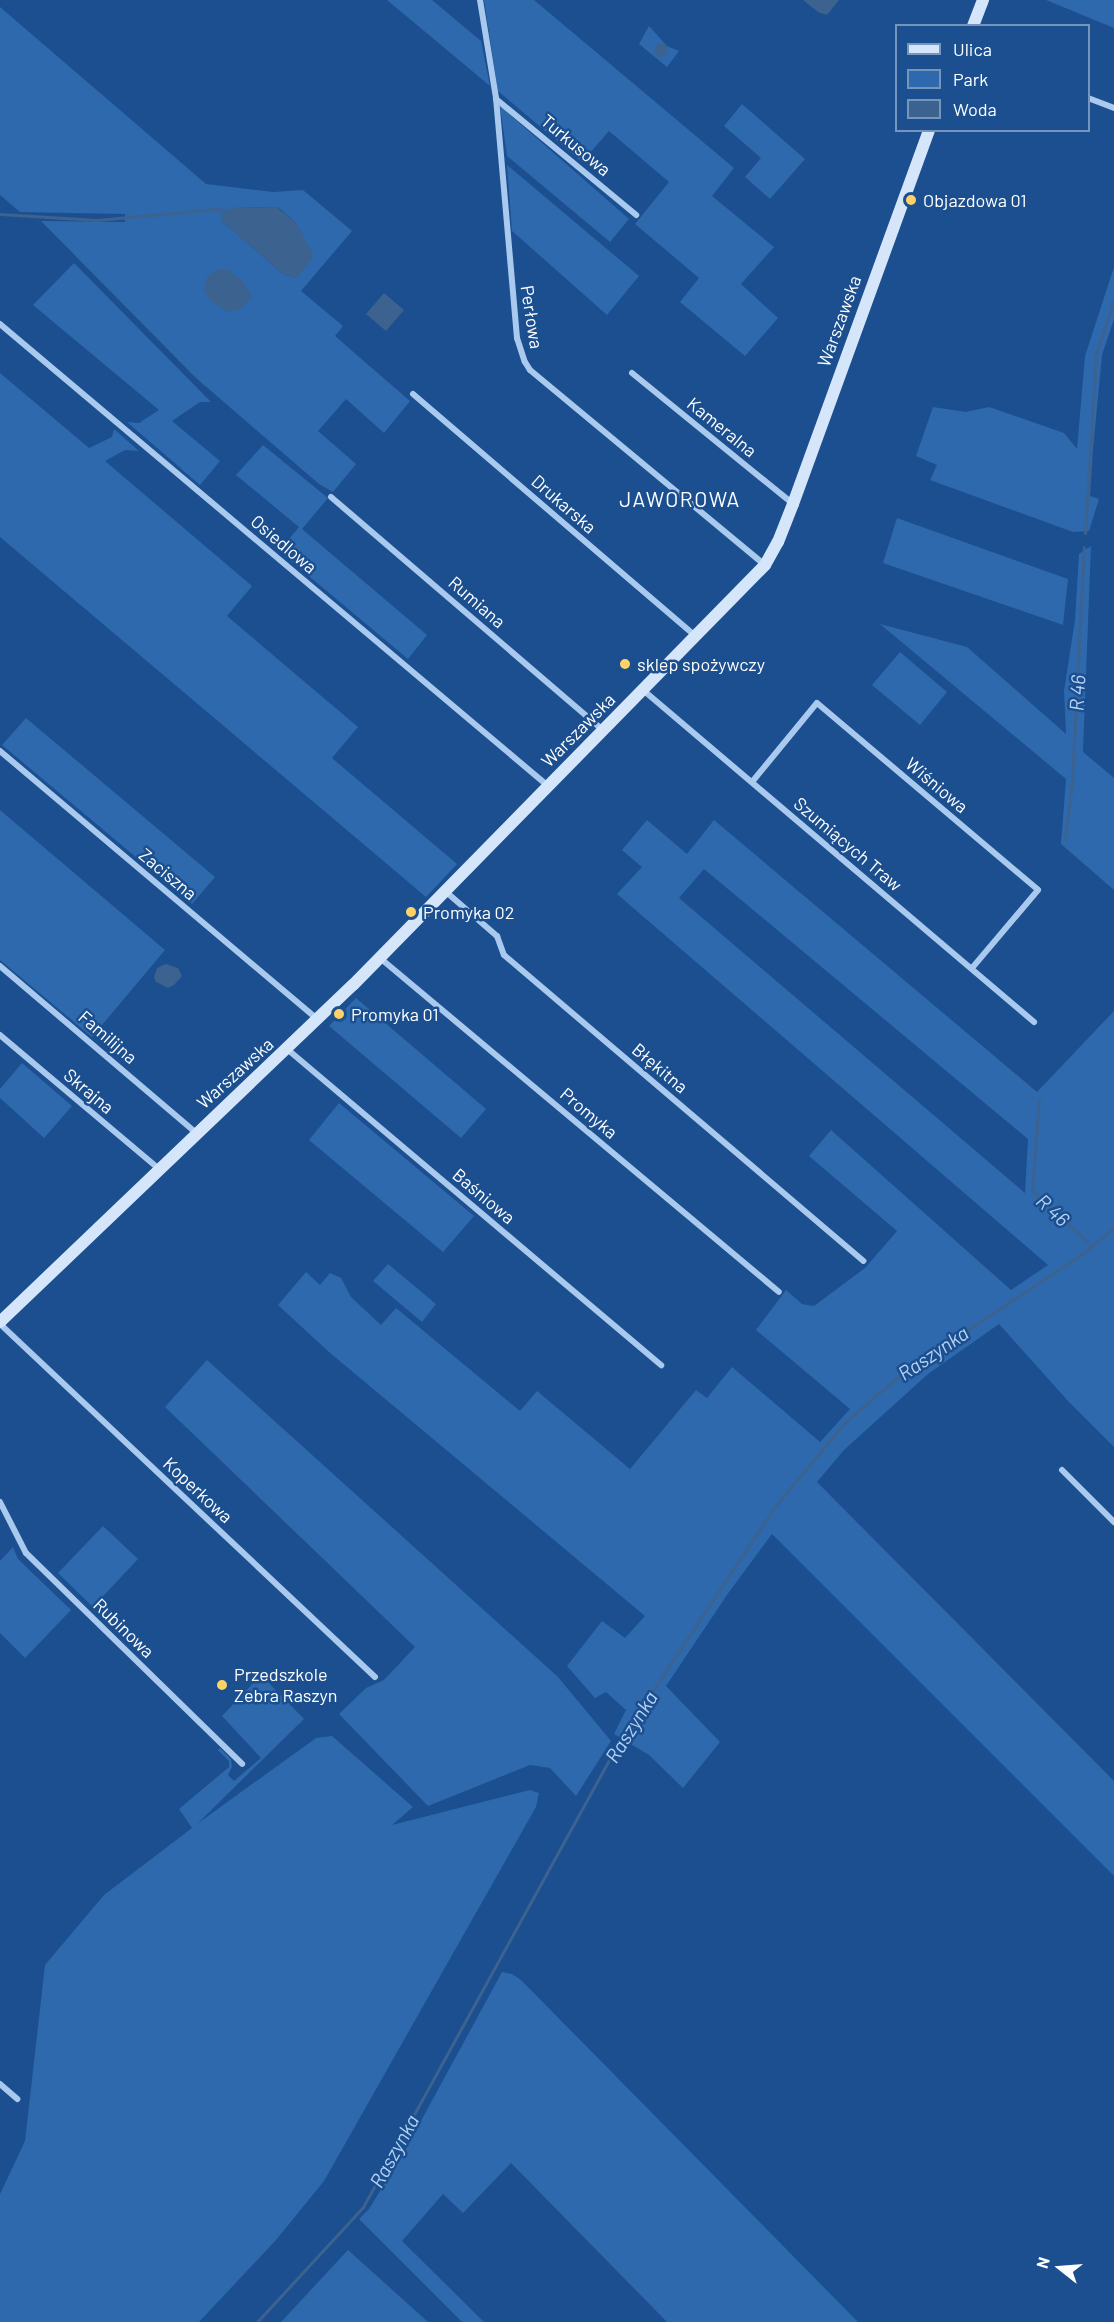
<!DOCTYPE html>
<html>
<head>
<meta charset="utf-8">
<style>
  body { margin:0 }
  #map { position:relative; width:1114px; height:2322px; overflow:hidden; background:#1b4f8f; font-family:Barlow,sans-serif }
  div>[style] { position:absolute }
  .green>* { inset:0; background:#2e69ad }
  .water>* { inset:0; background:#3c6290 }
  .round { border-radius:50% }
  .stream>* { height:3px; margin:-1.5px; padding:0 1.5px; transform-origin:1.5px; border-radius:1.5px; background:#3c6290 }
  .street>* { height:6px; margin:-3px; padding:0 3px; transform-origin:3px; border-radius:3px; background:#a9c9ee }
  .secondary>* { height:12px; margin:-6px; padding:0 6px; transform-origin:6px; border-radius:6px; background:#d6e6fa }
  .dots>* { width:16px; height:16px; translate:-50% -50%; box-sizing:border-box; border:3px solid #1b4f8f; border-radius:50% }
  span { translate:-50% -50%; white-space:nowrap; text-align:center; line-height:1.15; -webkit-text-stroke:5px #1b4f8f; paint-order:stroke }
  .street-label { font-size:18px; color:#fff }
  .poi-label { font-size:18px; color:#fff }
  .left { translate:0 -50%; text-align:left }
  .water-label { font-size:20px; color:#b5d3f5; font-style:italic }
  .quarter-label { font-size:21px; color:#fff; letter-spacing:1.5px }
  .legend { position:absolute; left:895px; top:24px; width:195px; height:108px; box-sizing:border-box; background:#1b4f8f; border:2px solid #7695bc; margin:0; padding:8px 10px; list-style:none; font-size:18px; color:#fff }
  .legend li { display:flex; align-items:center; gap:12px; height:30px }
  .legend b { width:30px; border:2px solid #7695bc }
  .north { position:absolute; left:1030px; top:2238px; width:60px; height:60px; -webkit-text-stroke:4px #1b4f8f; paint-order:stroke; rotate:287deg; font-size:16px; font-weight:700; line-height:24px; text-align:center; color:#fff }
  .north::after { content:''; display:block; margin:auto; width:21px; height:27px; background:#fff; clip-path:polygon(50% 0,100% 100%,50% 72%,0 100%) }
</style>
</head>
<body>
<div id="map">
  <div class="green">
    <div style="clip-path:polygon(387px 0,432px 0,481px 41px,490px 86px)"></div>
    <div style="clip-path:polygon(484px 0,534px 0,734px 168px,712px 196px,774px 247px,741px 284px,778px 318px,745px 356px,680px 302px,699px 278px,635px 224px,669px 182px,609px 131px,582px 162px,498px 91px)"></div>
    <div style="clip-path:polygon(1046px 0,1114px 0,1114px 28px)"></div>
    <div style="clip-path:polygon(evenodd,0 7px,206px 184px,273px 192px,303px 190px,352px 231px,301px 291px,343px 326px,335px 336px,410px 401px,384px 433px,346px 399px,318px 431px,356px 464px,333px 492px,319px 484px,196px 378px,41px 221px,125px 222px,125px 214px,20px 212px,0 195px,0 7px,278px 207px,297px 224px,297px 278px,283px 274px,222px 221px,233px 208px,278px 207px)"></div>
    <div style="clip-path:polygon(649px 26px,667px 46px,679px 51px,667px 67px,639px 44px)"></div>
    <div style="clip-path:polygon(742px 104px,805px 159px,770px 199px,745px 177px,761px 158px,724px 126px)"></div>
    <div style="clip-path:polygon(500px 106px,629px 219px,610px 242px,507px 156px)"></div>
    <div style="clip-path:polygon(507px 165px,639px 276px,607px 315px,512px 231px)"></div>
    <div style="clip-path:polygon(74px 263px,211px 402px,200px 402px,172px 421px,220px 461px,200px 485px,127px 422px,139px 423px,159px 410px,33px 305px)"></div>
    <div style="clip-path:polygon(1114px 267px,1114px 319px,1102px 355px,1093px 449px,1090px 496px,1099px 499px,1089px 531px,1073px 532px,930px 480px,937px 465px,916px 456px,933px 407px,966px 412px,989px 407px,1064px 433px,1077px 449px,1085px 356px)"></div>
    <div style="clip-path:polygon(0 373px,89px 448px,112px 437px,114px 429px,139px 451px,125px 450px,105px 461px,252px 586px,227px 616px,358px 727px,332px 758px,457px 864px,426px 897px,0 537px)"></div>
    <div style="clip-path:polygon(263px 445px,328px 498px,302px 529px,427px 635px,408px 659px,279px 551px,299px 527px,236px 475px)"></div>
    <div style="clip-path:polygon(897px 518px,1068px 579px,1063px 625px,883px 563px)"></div>
    <div style="clip-path:polygon(1091px 546px,1083px 752px,1114px 778px,1114px 890px,1061px 844px,1066px 779px,880px 624px,967px 647px,1066px 734px,1064px 691px,1075px 620px,1079px 554px)"></div>
    <div style="clip-path:polygon(900px 652px,947px 692px,920px 725px,872px 685px)"></div>
    <div style="clip-path:polygon(26px 718px,215px 877px,192px 904px,2px 745px)"></div>
    <div style="clip-path:polygon(0 810px,165px 950px,92px 1037px,0 960px)"></div>
    <div style="clip-path:polygon(evenodd,647px 820px,687px 854px,714px 820px,1037px 1092px,1114px 1011px,1114px 1447px,1069px 1402px,999px 1324px,928px 1374px,844px 1450px,817px 1482px,1114px 1781px,1114px 1876px,772px 1534px,729px 1592px,666px 1686px,720px 1742px,683px 1788px,649px 1755px,614px 1734px,626px 1710px,606px 1692px,595px 1698px,567px 1666px,602px 1621px,625px 1638px,645px 1616px,329px 1352px,278px 1305px,306px 1272px,320px 1285px,330px 1273px,341px 1278px,351px 1297px,381px 1325px,396px 1308px,520px 1411px,537px 1391px,630px 1469px,696px 1390px,707px 1398px,732px 1367px,820px 1442px,850px 1409px,756px 1330px,786px 1290px,802px 1304px,814px 1306px,865px 1268px,897px 1231px,809px 1156px,831px 1130px,1011px 1290px,1048px 1265px,617px 894px,642px 867px,622px 850px,647px 820px,704px 869px,1028px 1139px,1025px 1193px,679px 898px,704px 869px)"></div>
    <div style="clip-path:polygon(356px 998px,486px 1109px,461px 1138px,329px 1026px)"></div>
    <div style="clip-path:polygon(22px 1063px,72px 1106px,44px 1138px,0 1098px,0 1089px)"></div>
    <div style="clip-path:polygon(339px 1103px,474px 1216px,443px 1252px,309px 1140px)"></div>
    <div style="clip-path:polygon(388px 1264px,436px 1304px,422px 1322px,373px 1281px)"></div>
    <div style="clip-path:polygon(207px 1360px,558px 1677px,611px 1741px,576px 1796px,550px 1768px,530px 1765px,428px 1806px,339px 1714px,366px 1688px,384px 1680px,415px 1647px,165px 1407px)"></div>
    <div style="clip-path:polygon(103px 1526px,138px 1559px,93px 1607px,58px 1573px)"></div>
    <div style="clip-path:polygon(13px 1547px,18px 1559px,71px 1610px,25px 1658px,0 1633px,0 1561px)"></div>
    <div style="clip-path:polygon(261px 1675px,304px 1719px,197px 1824px,316px 1738px,332px 1736px,413px 1807px,392px 1825px,530px 1790px,539px 1793px,536px 1807px,324px 2181px,276px 2240px,199px 2322px,0 2322px,0 2194px,25px 2141px,45px 1965px,104px 1895px,192px 1828px,179px 1809px,229px 1767px,229px 1761px,218px 1750px,220px 1748px,231px 1759px,232px 1767px,228px 1775px,234px 1781px,261px 1758px,222px 1716px)"></div>
    <div style="clip-path:polygon(502px 1972px,512px 1974px,521px 1980px,858px 2322px,667px 2322px,511px 2163px,463px 2213px,443px 2194px,402px 2241px,484px 2322px,462px 2322px,359px 2219px,369px 2209px,404px 2152px)"></div>
    <div style="clip-path:polygon(348px 2250px,428px 2322px,281px 2322px)"></div>
  </div>
  <div class="water">
    <div style="clip-path:polygon(803px 0,839px 0,827px 15px,818px 12px)"></div>
    <div class="round" style="left:654px;top:43px;width:14px;height:14px"></div>
    <div style="clip-path:polygon(277px 207px,297px 224px,314px 256px,297px 278px,283px 274px,222px 221px,221px 214px,233px 208px)"></div>
    <div style="clip-path:polygon(217px 269px,229px 270px,243px 282px,252px 296px,241px 309px,228px 312px,211px 301px,204px 290px,207px 277px)"></div>
    <div style="clip-path:polygon(384px 293px,404px 310px,386px 331px,366px 314px)"></div>
    <div style="clip-path:polygon(166px 964px,178px 968px,182px 976px,174px 985px,168px 988px,156px 982px,154px 977px,157px 968px)"></div>
  </div>
  <div class="stream">
    <div style="left:0;top:214px;width:97px;rotate:3.5deg"></div>
    <div style="left:97px;top:220px;width:118px;rotate:-5.4deg"></div>
    <div style="left:214px;top:209px;width:14px;rotate:4deg"></div>
    <div style="left:1085px;top:533px;width:180px;rotate:-86.5deg"></div>
    <div style="left:1096px;top:353px;width:56px;rotate:-71.2deg"></div>
    <div style="left:1065px;top:839px;width:57px;rotate:-83deg"></div>
    <div style="left:1072px;top:782px;width:235px;rotate:-87.1deg"></div>
    <div style="left:1039px;top:1100px;width:90px;rotate:94.4deg"></div>
    <div style="left:1032px;top:1190px;width:77px;rotate:43.4deg"></div>
    <div style="left:257px;top:2322px;width:156px;rotate:-47.3deg"></div>
    <div style="left:363px;top:2207px;width:533px;rotate:-61.18deg"></div>
    <div style="left:620px;top:1740px;width:283px;rotate:-56.4deg"></div>
    <div style="left:777px;top:1504px;width:107px;rotate:-50.3deg"></div>
    <div style="left:845px;top:1422px;width:74px;rotate:-40.6deg"></div>
    <div style="left:901px;top:1374px;width:212px;rotate:-33.5deg"></div>
    <div style="left:1078px;top:1257px;width:46px;rotate:-38.9deg"></div>
  </div>
  <div class="street">
    <div style="left:480px;top:0;width:99px;rotate:80.7deg"></div>
    <div style="left:496px;top:98px;width:241px;rotate:85deg"></div>
    <div style="left:517px;top:338px;width:25px;rotate:72deg"></div>
    <div style="left:525px;top:362px;width:9px;rotate:58deg"></div>
    <div style="left:530px;top:370px;width:305px;rotate:39.7deg"></div>
    <div style="left:1088px;top:98px;width:28px;rotate:21deg"></div>
    <div style="left:496px;top:99px;width:182px;rotate:39.6deg"></div>
    <div style="left:0;top:324px;width:717px;rotate:40.13deg"></div>
    <div style="left:632px;top:373px;width:208px;rotate:39.1deg"></div>
    <div style="left:413px;top:394px;width:372px;rotate:40.6deg"></div>
    <div style="left:331px;top:497px;width:358px;rotate:40.6deg"></div>
    <div style="left:643px;top:690px;width:513px;rotate:40.33deg"></div>
    <div style="left:0;top:751px;width:415px;rotate:40.2deg"></div>
    <div style="left:752px;top:782px;width:102px;rotate:-50.6deg"></div>
    <div style="left:817px;top:703px;width:289px;rotate:40.2deg"></div>
    <div style="left:1038px;top:890px;width:102px;rotate:130.2deg"></div>
    <div style="left:445px;top:891px;width:69px;rotate:40.9deg"></div>
    <div style="left:497px;top:936px;width:20px;rotate:70deg"></div>
    <div style="left:504px;top:955px;width:472px;rotate:40.4deg"></div>
    <div style="left:380px;top:958px;width:520px;rotate:39.93deg"></div>
    <div style="left:0;top:966px;width:257px;rotate:40.4deg"></div>
    <div style="left:0;top:1035px;width:208px;rotate:40.1deg"></div>
    <div style="left:287px;top:1049px;width:490px;rotate:40.2deg"></div>
    <div style="left:0;top:1324px;width:515px;rotate:43.27deg"></div>
    <div style="left:1062px;top:1470px;width:74px;rotate:45deg"></div>
    <div style="left:0;top:1502px;width:57px;rotate:63deg"></div>
    <div style="left:26px;top:1553px;width:302px;rotate:44.3deg"></div>
    <div style="left:0;top:2084px;width:23px;rotate:41deg"></div>
  </div>
  <div class="secondary">
    <div style="left:973px;top:26px;width:28px;rotate:-69deg"></div>
    <div style="left:0;top:1322px;width:488px;rotate:-43.7deg"></div>
    <div style="left:353px;top:985px;width:588px;rotate:-45.55deg"></div>
    <div style="left:765px;top:565px;width:26px;rotate:-61deg"></div>
    <div style="left:778px;top:542px;width:41px;rotate:-68.5deg"></div>
    <div style="left:793px;top:504px;width:398px;rotate:-70deg"></div>
  </div>
  <div class="dots">
    <div style="left:911px;top:200px;background:#ffd166"></div>
    <div style="left:625px;top:664px;background:#ffd166"></div>
    <div style="left:411px;top:912px;background:#ffd166"></div>
    <div style="left:339px;top:1014px;background:#ffd166"></div>
    <div style="left:222px;top:1685px;background:#ffd166"></div>
  </div>
  <div class="street-label">
    <span style="left:576px;top:145px;rotate:40deg">Turkusowa</span>
    <span style="left:532px;top:317px;rotate:81deg">Perłowa</span>
    <span style="left:839px;top:321px;rotate:-70deg">Warszawska</span>
    <span style="left:722px;top:427px;rotate:39deg">Kameralna</span>
    <span style="left:564px;top:504px;rotate:41deg">Drukarska</span>
    <span style="left:284px;top:544px;rotate:40deg">Osiedlowa</span>
    <span style="left:477px;top:602px;rotate:41deg">Rumiana</span>
    <span style="left:578px;top:730px;rotate:-45deg">Warszawska</span>
    <span style="left:937px;top:785px;rotate:40deg">Wiśniowa</span>
    <span style="left:848px;top:844px;rotate:40deg">Szumiących Traw</span>
    <span style="left:168px;top:874px;rotate:40deg">Zaciszna</span>
    <span style="left:108px;top:1037px;rotate:41deg">Familijna</span>
    <span style="left:660px;top:1068px;rotate:40deg">Błękitna</span>
    <span style="left:235px;top:1073px;rotate:-42deg">Warszawska</span>
    <span style="left:89px;top:1091px;rotate:40deg">Skrajna</span>
    <span style="left:589px;top:1113px;rotate:40deg">Promyka</span>
    <span style="left:484px;top:1196px;rotate:40deg">Baśniowa</span>
    <span style="left:198px;top:1490px;rotate:43deg">Koperkowa</span>
    <span style="left:124px;top:1628px;rotate:44deg">Rubinowa</span>
  </div>
  <div class="poi-label">
    <span class="left" style="left:923px;top:200px">Objazdowa 01</span>
    <span class="left" style="left:637px;top:664px">sklep spożywczy</span>
    <span class="left" style="left:423px;top:912px">Promyka 02</span>
    <span class="left" style="left:351px;top:1014px">Promyka 01</span>
    <span class="left" style="left:234px;top:1685px">Przedszkole<br>Zebra Raszyn</span>
  </div>
  <div class="water-label">
    <span style="left:1077px;top:693px;rotate:-87deg">R 46</span>
    <span style="left:1053px;top:1210px;rotate:43deg">R 46</span>
    <span style="left:933px;top:1353px;rotate:-34deg">Raszynka</span>
    <span style="left:631px;top:1727px;rotate:-58deg">Raszynka</span>
    <span style="left:394px;top:2151px;rotate:-61deg">Raszynka</span>
  </div>
  <div class="quarter-label">
    <span style="left:680px;top:499px">JAWOROWA</span>
  </div>
  <ul class="legend">
  <li><b style="height:8px;background:#d6e6fa"></b>Ulica</li>
  <li><b style="height:16px;background:#2e69ad"></b>Park</li>
  <li><b style="height:16px;background:#3c6290"></b>Woda</li>
  </ul>
  <div class="north">N</div>
</div>
</body>
</html>
